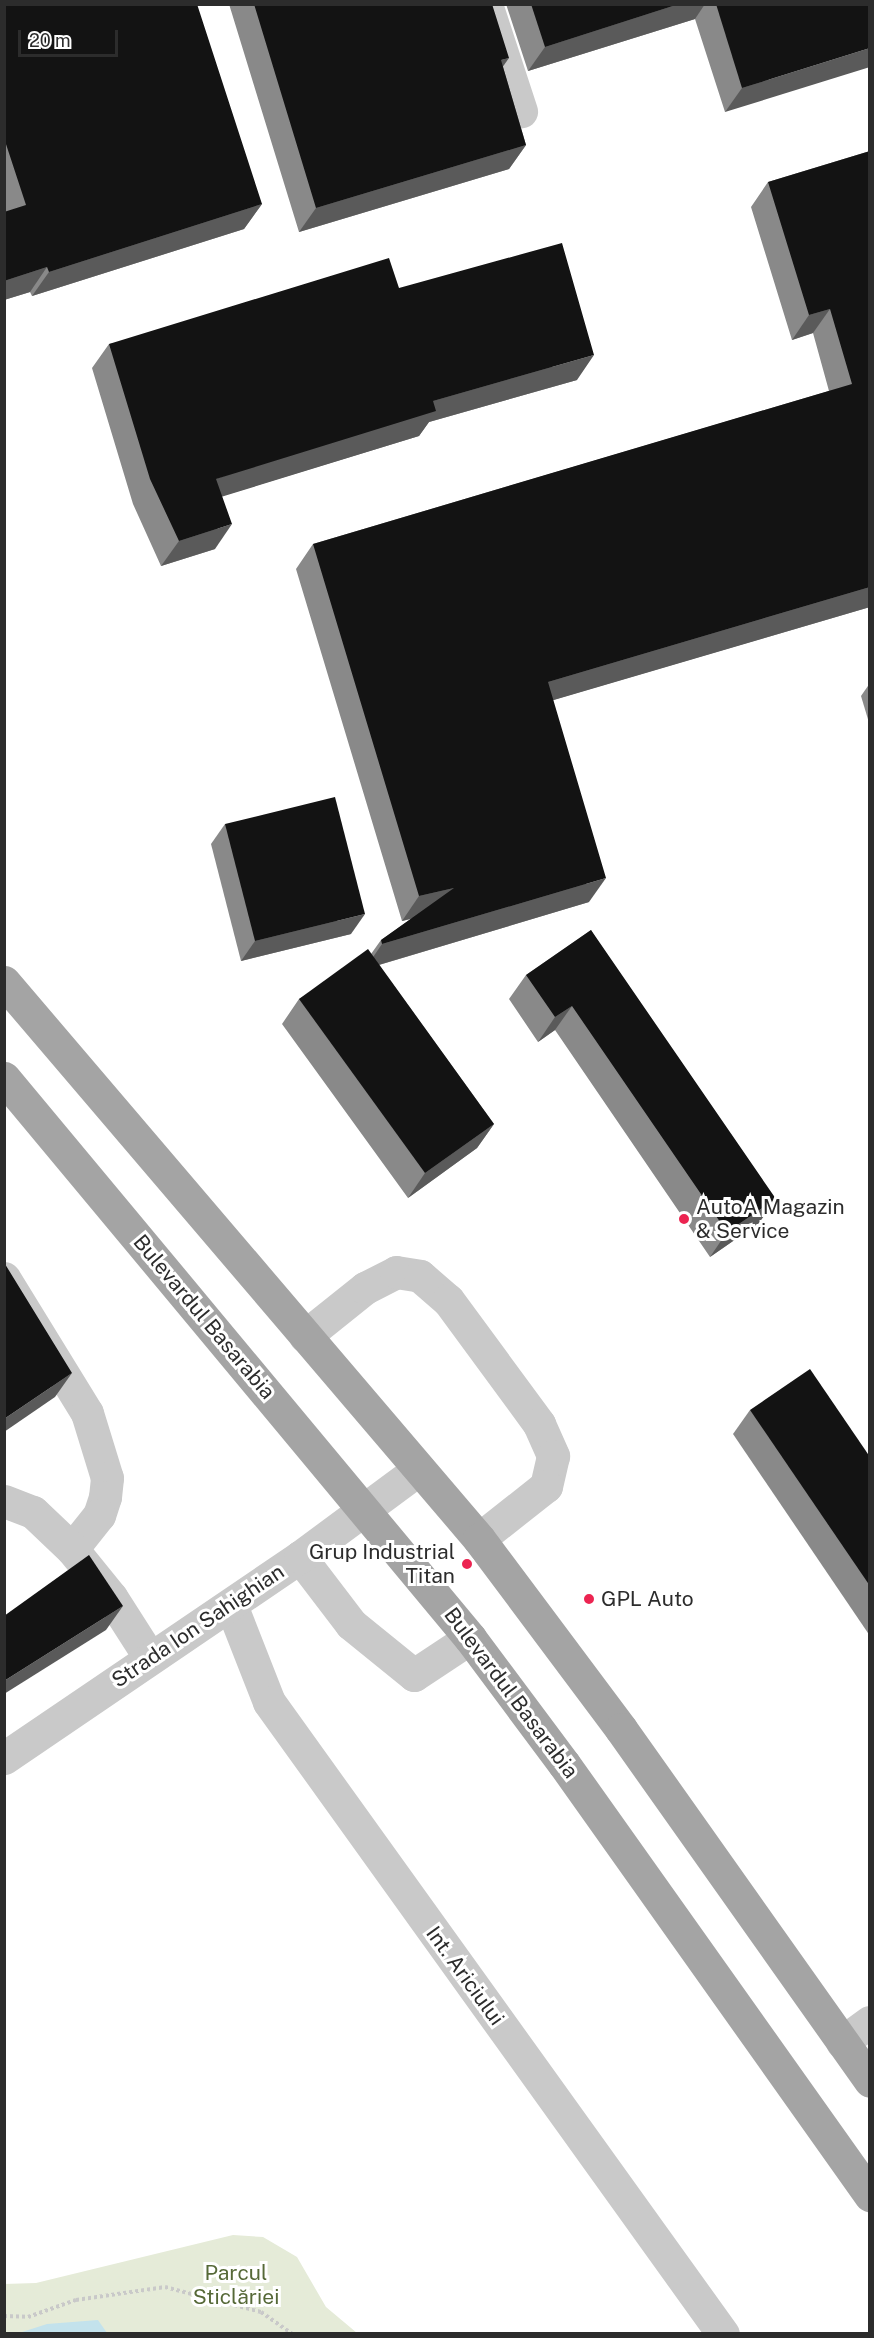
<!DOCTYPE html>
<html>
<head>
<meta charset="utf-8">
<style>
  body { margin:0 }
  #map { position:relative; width:874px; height:2338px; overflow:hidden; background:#fff; font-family:"Public Sans",sans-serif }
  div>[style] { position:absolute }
  .green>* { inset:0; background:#e5ebd8 }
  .water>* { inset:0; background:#c3e2ec }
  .path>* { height:4px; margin-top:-2px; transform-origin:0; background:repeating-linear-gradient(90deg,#c9c9c9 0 3px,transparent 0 6px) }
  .minor>* { height:33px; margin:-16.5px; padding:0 16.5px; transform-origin:16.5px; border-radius:16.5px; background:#c9c9c9 }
  .major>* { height:33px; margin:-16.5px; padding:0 16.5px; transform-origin:16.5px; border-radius:16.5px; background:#a4a4a4 }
  .wall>* { inset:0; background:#898989 }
  .shaded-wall>* { inset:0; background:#5a5a5a }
  .building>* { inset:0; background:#131313 }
  .dots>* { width:16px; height:16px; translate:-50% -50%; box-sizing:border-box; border:3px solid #fff; border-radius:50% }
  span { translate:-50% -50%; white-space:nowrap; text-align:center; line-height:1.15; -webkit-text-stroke:6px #fff; paint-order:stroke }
  .poi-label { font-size:21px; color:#2c2c2c }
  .left { translate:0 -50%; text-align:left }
  .right { translate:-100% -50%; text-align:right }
  .street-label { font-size:21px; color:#2c2c2c }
  .park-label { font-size:21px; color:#566938 }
  .frame { position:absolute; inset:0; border:6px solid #2c2c2c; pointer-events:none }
  .scale { position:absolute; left:18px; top:30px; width:100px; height:27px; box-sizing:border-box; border:3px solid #2c2c2c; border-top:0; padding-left:8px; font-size:18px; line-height:21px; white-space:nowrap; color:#2c2c2c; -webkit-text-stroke:4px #fff; paint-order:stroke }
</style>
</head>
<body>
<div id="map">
  <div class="green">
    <div style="clip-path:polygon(233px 2235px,263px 2237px,297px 2257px,326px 2307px,357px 2333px,5px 2333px,4px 2284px,36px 2283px)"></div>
  </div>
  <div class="water">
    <div style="clip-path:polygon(98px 2320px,107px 2333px,19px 2333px,47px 2324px)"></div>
  </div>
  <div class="path">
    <div style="left:4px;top:2316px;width:24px;rotate:2deg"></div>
    <div style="left:28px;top:2317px;width:51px;rotate:-19.5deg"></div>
    <div style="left:76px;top:2300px;width:90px;rotate:-8.3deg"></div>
    <div style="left:165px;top:2287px;width:99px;rotate:14.6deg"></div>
    <div style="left:261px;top:2312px;width:39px;rotate:35deg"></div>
  </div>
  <div class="minor">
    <div style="left:486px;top:4px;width:113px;rotate:71.9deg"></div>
    <div style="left:4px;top:1278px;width:158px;rotate:58.4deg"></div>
    <div style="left:87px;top:1413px;width:68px;rotate:72.9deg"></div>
    <div style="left:107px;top:1478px;width:19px;rotate:96deg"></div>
    <div style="left:105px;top:1497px;width:19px;rotate:108deg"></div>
    <div style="left:99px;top:1515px;width:43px;rotate:128.5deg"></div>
    <div style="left:72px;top:1549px;width:62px;rotate:50.9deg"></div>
    <div style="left:111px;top:1597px;width:72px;rotate:57.4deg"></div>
    <div style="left:305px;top:1336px;width:77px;rotate:-38.7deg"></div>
    <div style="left:365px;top:1288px;width:35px;rotate:-27deg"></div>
    <div style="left:396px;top:1272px;width:24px;rotate:9deg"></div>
    <div style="left:420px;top:1276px;width:37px;rotate:41deg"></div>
    <div style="left:448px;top:1300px;width:154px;rotate:53.7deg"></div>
    <div style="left:539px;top:1424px;width:35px;rotate:66deg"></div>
    <div style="left:553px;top:1456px;width:31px;rotate:103deg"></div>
    <div style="left:546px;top:1486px;width:85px;rotate:141.7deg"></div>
    <div style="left:4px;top:1501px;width:31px;rotate:21deg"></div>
    <div style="left:33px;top:1512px;width:54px;rotate:43.5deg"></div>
    <div style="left:300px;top:1557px;width:84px;rotate:52.7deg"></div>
    <div style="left:351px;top:1624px;width:81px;rotate:39deg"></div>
    <div style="left:414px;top:1675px;width:67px;rotate:-33.5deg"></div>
    <div style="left:231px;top:1605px;width:104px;rotate:68.6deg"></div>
    <div style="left:269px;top:1702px;width:778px;rotate:54.31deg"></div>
    <div style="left:4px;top:1758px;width:358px;rotate:-34.2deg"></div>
    <div style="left:300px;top:1557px;width:148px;rotate:-36.5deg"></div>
    <div style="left:842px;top:2042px;width:34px;rotate:-36deg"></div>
  </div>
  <div class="major">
    <div style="left:4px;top:982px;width:732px;rotate:49.54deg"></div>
    <div style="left:479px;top:1539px;width:237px;rotate:53.2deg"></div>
    <div style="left:621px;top:1729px;width:431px;rotate:54.7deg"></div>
    <div style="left:4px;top:1078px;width:729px;rotate:50.23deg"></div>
    <div style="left:470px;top:1638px;width:157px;rotate:53.3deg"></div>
    <div style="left:564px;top:1764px;width:529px;rotate:54.63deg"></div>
  </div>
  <div class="wall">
    <div style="clip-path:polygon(4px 4px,262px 204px,244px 229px,32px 296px,30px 292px,4px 300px)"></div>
    <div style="clip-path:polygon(229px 4px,492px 4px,503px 67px,526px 145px,509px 169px,299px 232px)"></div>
    <div style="clip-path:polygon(506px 4px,870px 4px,725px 112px,695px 19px,528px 71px)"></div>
    <div style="clip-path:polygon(870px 151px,870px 607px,553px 700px,589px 902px,379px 965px,494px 1124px,477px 1148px,408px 1198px,282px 1024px,299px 999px,371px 954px,381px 940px,411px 919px,402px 921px,296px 569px,313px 544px,829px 391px,813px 333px,792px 340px,751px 207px,768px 182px)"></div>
    <div style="clip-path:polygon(399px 288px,577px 380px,429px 422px,419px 436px,222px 496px,215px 549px,161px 566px,133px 504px,92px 368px,109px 344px)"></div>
    <div style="clip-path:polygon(870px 683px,870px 726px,861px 696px)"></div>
    <div style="clip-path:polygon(225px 824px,351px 934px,241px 961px,211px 844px)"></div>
    <div style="clip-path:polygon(591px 930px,759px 1223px,710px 1257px,555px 1030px,538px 1042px,509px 999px,526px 975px)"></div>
    <div style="clip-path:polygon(750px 1410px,870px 1457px,870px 1636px,733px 1434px)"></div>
  </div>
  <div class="shaded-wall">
    <div style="clip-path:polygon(679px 4px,705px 4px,695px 19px,528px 71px,545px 47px)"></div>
    <div style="clip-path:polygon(870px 48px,870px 67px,725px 112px,742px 88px)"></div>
    <div style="clip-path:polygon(509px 58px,492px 82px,501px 60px)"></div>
    <div style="clip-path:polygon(526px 145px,509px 169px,299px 232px,316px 208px)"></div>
    <div style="clip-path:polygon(262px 204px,244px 229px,32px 296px,49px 272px)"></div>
    <div style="clip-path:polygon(47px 267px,30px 292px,4px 300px,4px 281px)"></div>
    <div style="clip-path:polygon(830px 309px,813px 333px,792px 340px,809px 315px)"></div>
    <div style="clip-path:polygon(594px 355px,577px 380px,429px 422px,419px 436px,198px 504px,216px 479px,433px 401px)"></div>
    <div style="clip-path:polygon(232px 524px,215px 549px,161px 566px,179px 541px)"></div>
    <div style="clip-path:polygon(870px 587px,870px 607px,530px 707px,548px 682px)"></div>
    <div style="clip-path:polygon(606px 878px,589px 902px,365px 969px,382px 944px)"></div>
    <div style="clip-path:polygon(454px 888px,436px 912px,402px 921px,419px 896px)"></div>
    <div style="clip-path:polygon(365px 914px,351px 934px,241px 961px,255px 941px)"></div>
    <div style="clip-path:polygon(572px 1006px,555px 1030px,538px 1042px,555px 1017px)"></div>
    <div style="clip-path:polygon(494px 1124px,477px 1148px,408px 1198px,425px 1173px)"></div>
    <div style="clip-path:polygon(776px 1199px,759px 1223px,710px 1257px,727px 1232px)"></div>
    <div style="clip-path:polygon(72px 1373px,55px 1397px,4px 1432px,4px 1419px)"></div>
    <div style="clip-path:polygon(123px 1606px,106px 1630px,4px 1694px,4px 1681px)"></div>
  </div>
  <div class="building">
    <div style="clip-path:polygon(4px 4px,197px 4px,262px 204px,49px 272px,47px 267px,4px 281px,4px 212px,26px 205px,4px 138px)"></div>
    <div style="clip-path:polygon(254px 4px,492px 4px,509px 58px,501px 60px,526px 145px,316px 208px)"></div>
    <div style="clip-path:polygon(531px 4px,679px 4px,545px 47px)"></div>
    <div style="clip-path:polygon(716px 4px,870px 4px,870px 48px,742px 88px)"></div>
    <div style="clip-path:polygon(870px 151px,870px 587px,548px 682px,606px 878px,382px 944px,381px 940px,454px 888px,419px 896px,313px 544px,852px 384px,830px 309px,809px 315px,768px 182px)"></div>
    <div style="clip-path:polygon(562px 243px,594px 355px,433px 401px,436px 411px,216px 479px,232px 524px,179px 541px,150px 479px,109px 344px,389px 258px,399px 288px)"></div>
    <div style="clip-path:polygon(335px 797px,365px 914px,255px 941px,225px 824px)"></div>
    <div style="clip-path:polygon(591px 930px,776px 1199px,727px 1232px,572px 1006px,555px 1017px,526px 975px)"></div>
    <div style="clip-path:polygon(368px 949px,494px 1124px,425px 1173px,299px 999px)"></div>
    <div style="clip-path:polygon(4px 1261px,5px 1264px,72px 1373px,4px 1419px)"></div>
    <div style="clip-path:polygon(810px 1369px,870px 1457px,870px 1586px,750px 1410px)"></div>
    <div style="clip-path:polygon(89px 1555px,123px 1606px,4px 1681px,4px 1616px)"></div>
  </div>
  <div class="dots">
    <div style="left:684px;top:1219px;background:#ec2451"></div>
    <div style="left:467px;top:1564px;background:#ec2451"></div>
    <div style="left:589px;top:1599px;background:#ec2451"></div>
  </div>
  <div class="poi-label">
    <span class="left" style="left:696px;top:1219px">AutoA Magazin<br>&amp; Service</span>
    <span class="right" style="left:455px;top:1564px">Grup Industrial<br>Titan</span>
    <span class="left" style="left:601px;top:1599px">GPL Auto</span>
  </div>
  <div class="street-label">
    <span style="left:204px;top:1317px;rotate:50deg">Bulevardul Basarabia</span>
    <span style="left:198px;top:1626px;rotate:-34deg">Strada Ion Sahighian</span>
    <span style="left:511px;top:1693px;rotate:53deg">Bulevardul Basarabia</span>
    <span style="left:465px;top:1976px;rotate:54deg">Int. Ariciului</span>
  </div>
  <div class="park-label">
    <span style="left:236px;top:2285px">Parcul<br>Sticlăriei</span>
  </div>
  <div class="frame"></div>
  <div class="scale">20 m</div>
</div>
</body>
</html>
